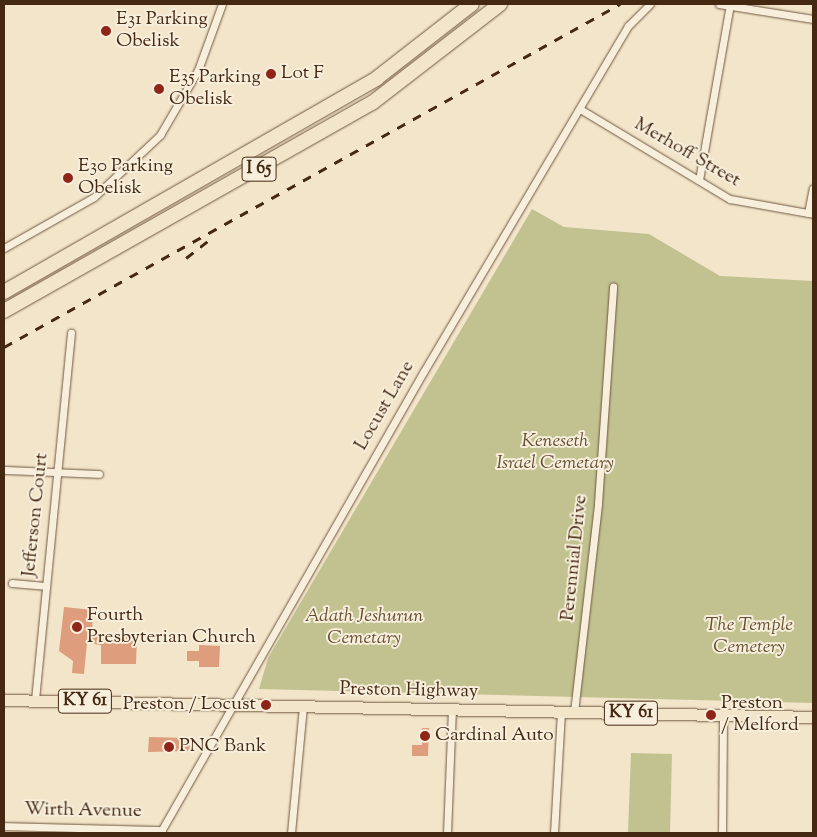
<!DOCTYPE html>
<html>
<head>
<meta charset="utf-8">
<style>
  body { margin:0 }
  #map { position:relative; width:817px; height:837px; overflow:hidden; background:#f2e5c9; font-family:"Sorts Mill Goudy",serif }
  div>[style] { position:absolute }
  .green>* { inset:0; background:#c2c291 }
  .building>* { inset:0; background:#de9e7e }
  .roads { filter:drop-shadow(0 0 1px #705740) drop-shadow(0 0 1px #705740) }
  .minor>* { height:7px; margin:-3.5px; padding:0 3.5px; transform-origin:3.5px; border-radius:3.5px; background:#f7eedc }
  .primary>* { height:11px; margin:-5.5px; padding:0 5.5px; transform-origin:5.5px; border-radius:5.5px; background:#f2e5c9 }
  .motorway>* { height:14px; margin:-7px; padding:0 7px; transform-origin:7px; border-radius:7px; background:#f2e5c9 }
  .rail>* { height:2.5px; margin-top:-1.25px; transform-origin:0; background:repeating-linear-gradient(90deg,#442812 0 9px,transparent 0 18px) }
  .dots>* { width:14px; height:14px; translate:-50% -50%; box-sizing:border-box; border:2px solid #f7eedc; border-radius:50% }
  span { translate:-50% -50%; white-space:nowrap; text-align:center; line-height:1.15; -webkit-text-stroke:4px #f7eedc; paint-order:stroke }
  .shield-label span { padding:1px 4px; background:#f7eedc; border:1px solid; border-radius:4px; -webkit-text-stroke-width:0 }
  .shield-label { font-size:18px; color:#442812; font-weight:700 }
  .poi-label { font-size:19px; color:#442812 }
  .left { translate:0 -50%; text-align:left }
  .right { translate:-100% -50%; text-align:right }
  .street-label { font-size:19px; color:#442812 }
  .park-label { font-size:19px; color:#644e32; font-style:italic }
  .frame { position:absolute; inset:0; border:5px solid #442812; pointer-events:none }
</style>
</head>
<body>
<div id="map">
  <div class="green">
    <div style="clip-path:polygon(532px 209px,564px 227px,649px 234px,720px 276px,813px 281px,813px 703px,259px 689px,268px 658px)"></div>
    <div style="clip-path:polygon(631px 753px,672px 754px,670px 833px,628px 833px)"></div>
  </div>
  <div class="building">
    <div style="clip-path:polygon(64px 607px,93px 610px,92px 636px,137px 637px,136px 664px,101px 664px,101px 645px,87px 643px,84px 674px,72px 673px,73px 661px,59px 651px)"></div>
    <div style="clip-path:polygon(199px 645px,220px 646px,219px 667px,199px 667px,199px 661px,187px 661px,187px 651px,199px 651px)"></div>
    <div style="clip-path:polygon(422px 728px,429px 728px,428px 756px,412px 756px,412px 745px,422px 745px)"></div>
    <div style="clip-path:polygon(149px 737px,189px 738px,190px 751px,148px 752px)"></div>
  </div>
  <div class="roads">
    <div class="minor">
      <div style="left:719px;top:4px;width:95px;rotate:9.1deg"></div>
      <div style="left:580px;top:109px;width:175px;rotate:31deg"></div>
      <div style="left:730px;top:199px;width:84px;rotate:10.2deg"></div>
      <div style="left:699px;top:180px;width:178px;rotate:-80deg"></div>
      <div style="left:808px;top:213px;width:25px;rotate:-79deg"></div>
      <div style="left:4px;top:248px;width:103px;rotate:-29.5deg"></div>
      <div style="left:94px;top:197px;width:91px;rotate:-43.2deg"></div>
      <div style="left:160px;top:135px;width:75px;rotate:-59.7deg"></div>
      <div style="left:198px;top:70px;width:70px;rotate:-70deg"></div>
      <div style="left:4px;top:470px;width:95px;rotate:2.4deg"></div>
      <div style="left:12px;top:583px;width:33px;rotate:5deg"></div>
      <div style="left:35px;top:700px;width:369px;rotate:-84.4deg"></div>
      <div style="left:574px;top:712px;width:210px;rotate:-83.4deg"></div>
      <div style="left:598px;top:503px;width:217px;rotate:-86deg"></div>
      <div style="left:4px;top:826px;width:158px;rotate:1.5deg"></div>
      <div style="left:160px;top:833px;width:532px;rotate:-60.26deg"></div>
      <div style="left:424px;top:371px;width:401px;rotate:-59.4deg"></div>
      <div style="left:628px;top:26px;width:31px;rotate:-45deg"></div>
      <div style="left:291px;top:833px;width:128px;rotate:-84.6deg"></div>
      <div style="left:447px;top:833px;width:123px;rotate:-87.7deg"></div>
      <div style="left:554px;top:833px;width:121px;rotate:-86.7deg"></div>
      <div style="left:722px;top:833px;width:118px;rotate:-89.5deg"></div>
    </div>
    <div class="primary">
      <div style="left:4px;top:700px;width:809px;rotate:1.2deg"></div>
    </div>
    <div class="motorway">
      <div style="left:4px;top:292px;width:430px;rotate:-29.8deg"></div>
      <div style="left:377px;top:78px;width:120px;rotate:-37.9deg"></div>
      <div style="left:4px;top:311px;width:423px;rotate:-29.5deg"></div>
      <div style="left:372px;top:103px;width:162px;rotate:-37.7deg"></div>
    </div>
  </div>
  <div class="rail">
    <div style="left:186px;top:258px;width:29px;rotate:-38deg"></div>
    <div style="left:4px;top:347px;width:705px;rotate:-29.11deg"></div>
  </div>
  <div class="dots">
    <div style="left:106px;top:31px;background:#8f2418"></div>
    <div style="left:271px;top:74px;background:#8f2418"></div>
    <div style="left:159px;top:89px;background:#8f2418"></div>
    <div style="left:68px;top:178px;background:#8f2418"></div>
    <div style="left:77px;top:627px;background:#8f2418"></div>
    <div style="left:266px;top:705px;background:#8f2418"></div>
    <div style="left:711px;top:715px;background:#8f2418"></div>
    <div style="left:425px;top:736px;background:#8f2418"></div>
    <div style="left:169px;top:747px;background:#8f2418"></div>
  </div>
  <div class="shield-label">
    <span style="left:259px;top:169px">I 65</span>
    <span style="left:85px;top:701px">KY 61</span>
    <span style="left:631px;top:713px">KY 61</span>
  </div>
  <div class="poi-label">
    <span class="left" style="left:116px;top:31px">E31 Parking<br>Obelisk</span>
    <span class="left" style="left:281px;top:74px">Lot F</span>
    <span class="left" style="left:169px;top:89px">E35 Parking<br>Obelisk</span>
    <span class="left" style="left:78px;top:178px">E30 Parking<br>Obelisk</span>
    <span class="left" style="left:87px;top:627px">Fourth<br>Presbyterian Church</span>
    <span class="left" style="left:721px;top:715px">Preston<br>/ Melford</span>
    <span class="right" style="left:256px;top:705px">Preston / Locust</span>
    <span class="left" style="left:435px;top:736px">Cardinal Auto</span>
    <span class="left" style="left:179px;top:747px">PNC Bank</span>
  </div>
  <div class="street-label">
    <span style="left:687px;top:153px;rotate:30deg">Merhoff Street</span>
    <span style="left:385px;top:406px;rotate:-60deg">Locust Lane</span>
    <span style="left:36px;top:515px;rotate:-84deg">Jefferson Court</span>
    <span style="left:575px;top:558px;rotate:-84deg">Perennial Drive</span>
    <span style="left:409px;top:691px;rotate:1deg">Preston Highway</span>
    <span style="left:83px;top:811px;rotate:1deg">Wirth Avenue</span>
  </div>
  <div class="park-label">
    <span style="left:555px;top:453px">Keneseth<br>Israel Cemetary</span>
    <span style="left:364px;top:628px">Adath Jeshurun<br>Cemetary</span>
    <span style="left:749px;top:637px">The Temple<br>Cemetery</span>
  </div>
  <div class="frame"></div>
</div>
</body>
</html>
